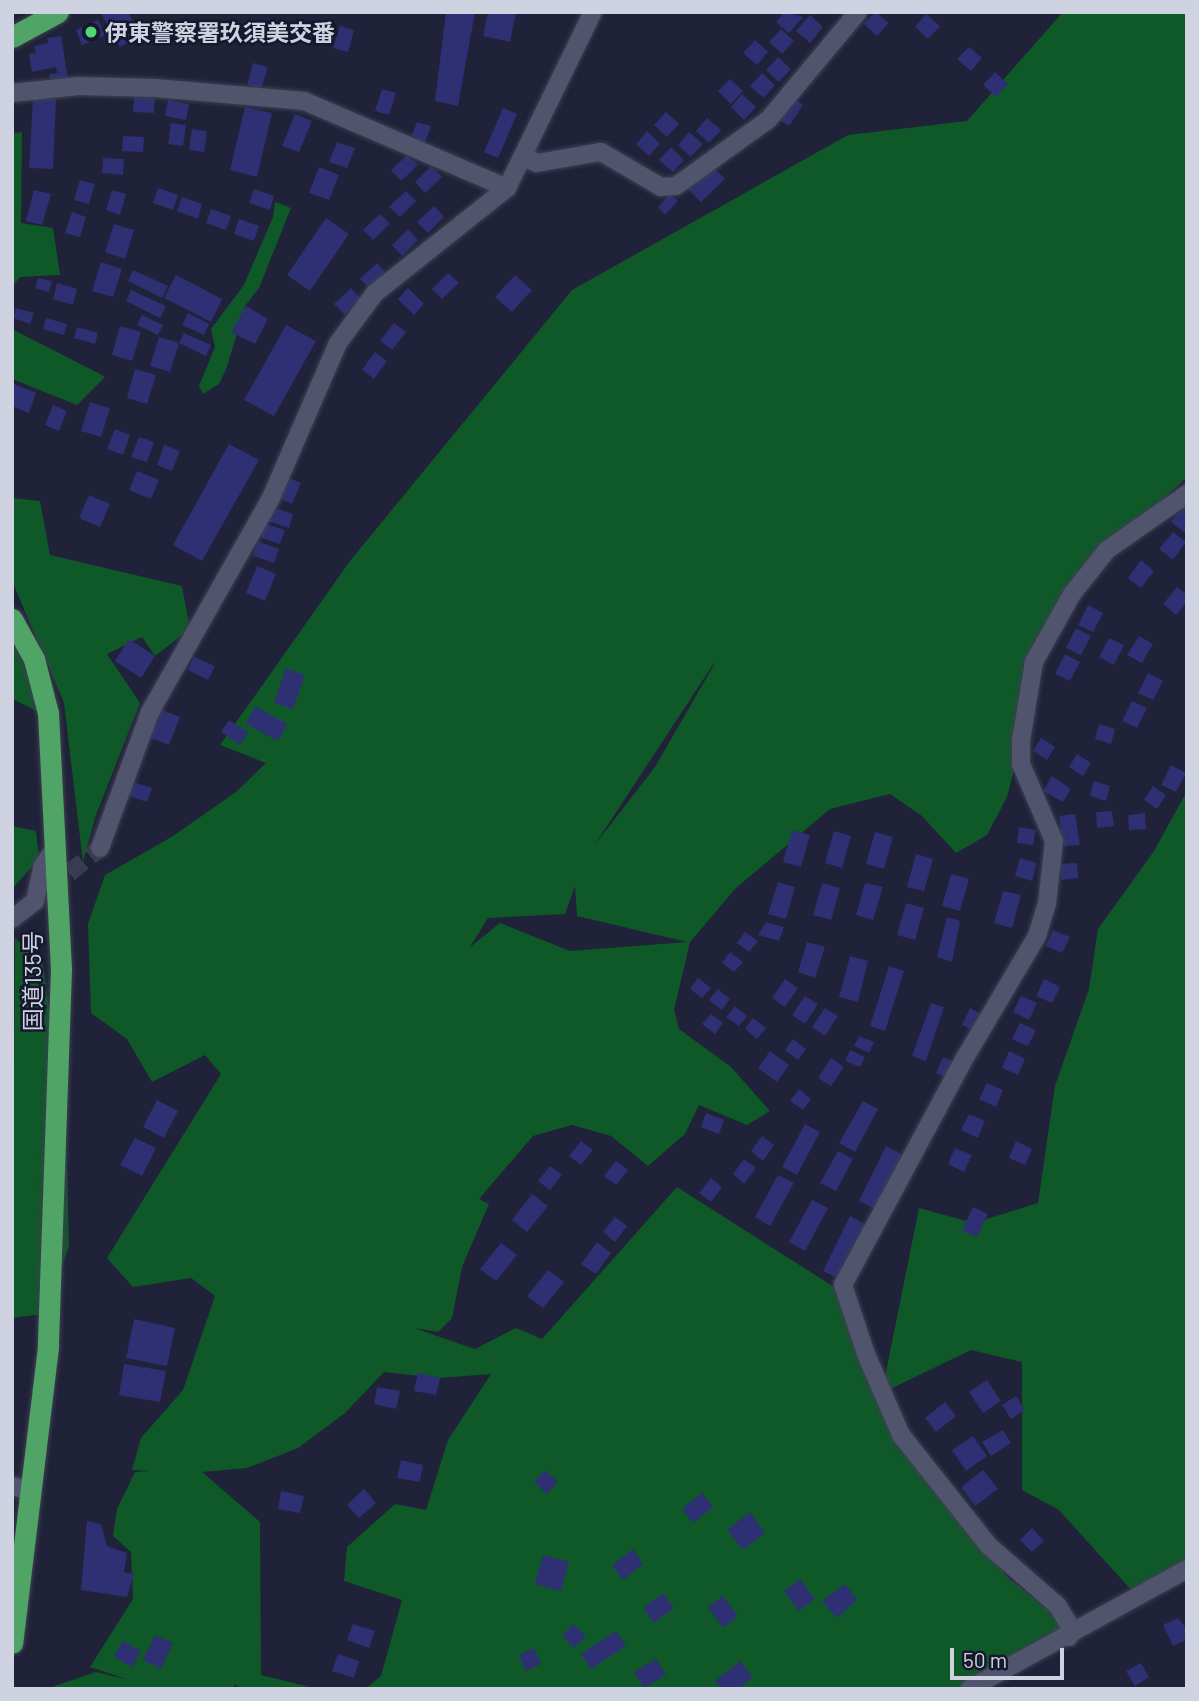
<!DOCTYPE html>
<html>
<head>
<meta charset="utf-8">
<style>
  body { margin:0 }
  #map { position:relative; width:1199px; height:1701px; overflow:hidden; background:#1f2238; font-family:Barlow,"Noto Sans JP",sans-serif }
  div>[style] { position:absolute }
  .green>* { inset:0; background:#0f5929 }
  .building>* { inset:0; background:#2e3073 }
  .street-tunnel>* { height:18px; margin-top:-9px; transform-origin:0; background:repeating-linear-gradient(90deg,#393c51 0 18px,transparent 0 27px) }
  .roads { filter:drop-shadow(0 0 2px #3d3f51) drop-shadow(0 0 2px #3d3f51) }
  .street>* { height:18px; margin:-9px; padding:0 9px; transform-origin:9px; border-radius:9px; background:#50546d }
  .highway>* { height:21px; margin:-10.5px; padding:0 10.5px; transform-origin:10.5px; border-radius:10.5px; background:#50a566 }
  .dots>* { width:19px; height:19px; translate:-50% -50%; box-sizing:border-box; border:4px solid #16192e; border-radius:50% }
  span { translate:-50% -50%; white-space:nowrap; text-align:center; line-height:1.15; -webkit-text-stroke:5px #16192e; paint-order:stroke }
  .poi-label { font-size:23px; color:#cfd2e1; font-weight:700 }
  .left { translate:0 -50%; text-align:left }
  .street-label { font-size:23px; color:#cfd2e1 }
  .frame { position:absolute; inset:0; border:14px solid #cfd2e1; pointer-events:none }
  .scale { position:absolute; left:950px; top:1648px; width:114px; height:32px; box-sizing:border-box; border:4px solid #cfd2e1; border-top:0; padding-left:9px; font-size:21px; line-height:24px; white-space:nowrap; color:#cfd2e1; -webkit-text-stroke:5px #16192e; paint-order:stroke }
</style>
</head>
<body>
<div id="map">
  <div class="green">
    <div style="clip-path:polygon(evenodd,1063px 12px,1187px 12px,1187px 477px,1107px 550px,1049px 635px,1007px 797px,987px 835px,956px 853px,922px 816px,890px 794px,830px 809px,736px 888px,690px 942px,674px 1010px,679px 1029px,731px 1067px,770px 1111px,747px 1125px,699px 1105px,685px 1134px,648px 1166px,611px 1136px,572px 1125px,533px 1136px,479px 1199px,489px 1204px,462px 1267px,452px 1318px,438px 1332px,414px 1328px,475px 1349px,516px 1328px,542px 1339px,677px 1187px,845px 1294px,883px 1387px,919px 1208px,974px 1223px,1038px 1203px,1055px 1086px,1089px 989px,1098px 929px,1154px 851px,1187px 791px,1187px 1569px,1133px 1592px,1059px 1510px,1022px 1490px,1022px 1362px,971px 1350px,884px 1392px,901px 1435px,1006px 1576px,1071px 1628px,958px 1689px,365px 1689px,381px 1676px,402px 1600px,344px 1581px,347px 1547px,395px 1504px,426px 1510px,448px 1440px,491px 1374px,440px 1378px,384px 1372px,345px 1413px,298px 1448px,247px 1468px,202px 1472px,260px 1522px,261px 1675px,318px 1689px,241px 1689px,234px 1684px,235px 1689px,46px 1689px,96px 1672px,129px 1680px,90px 1667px,133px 1599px,131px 1552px,113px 1536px,117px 1509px,135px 1472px,151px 1471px,132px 1470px,141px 1438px,183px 1390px,215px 1296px,191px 1278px,133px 1287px,107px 1258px,221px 1074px,205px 1055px,152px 1082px,127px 1039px,91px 1013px,88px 924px,105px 875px,173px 836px,236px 792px,266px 763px,220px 745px,350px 561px,572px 290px,848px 135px,967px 121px,1063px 12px,715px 663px,655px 767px,594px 846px,714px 663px,715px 663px,1063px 12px,575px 886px,577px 916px,687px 942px,570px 951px,500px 923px,470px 947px,488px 918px,565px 914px,575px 886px)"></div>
    <div style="clip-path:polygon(22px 132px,21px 223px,53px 228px,60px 275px,20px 277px,12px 287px,12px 133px)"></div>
    <div style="clip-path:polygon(275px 202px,291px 208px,259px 288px,245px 306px,227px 367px,219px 384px,203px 394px,199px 386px,215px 347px,211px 329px,244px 285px,273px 217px)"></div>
    <div style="clip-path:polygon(12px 329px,98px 373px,105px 377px,77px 405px,12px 379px)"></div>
    <div style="clip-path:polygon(12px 498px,40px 501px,50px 555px,182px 586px,190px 629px,155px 656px,142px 637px,107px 654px,140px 703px,96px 815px,83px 862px,64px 703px,12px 581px)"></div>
    <div style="clip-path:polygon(12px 633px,42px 689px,37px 711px,12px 699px)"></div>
    <div style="clip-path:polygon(12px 826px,36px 831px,39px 859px,12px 889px)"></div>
    <div style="clip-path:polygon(15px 938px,43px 965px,66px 1128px,69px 1247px,43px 1314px,12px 1318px)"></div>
  </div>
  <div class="building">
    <div style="clip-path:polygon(100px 12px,128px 12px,141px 35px,120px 47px)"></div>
    <div style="clip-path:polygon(446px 12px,475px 12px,458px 106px,435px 101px)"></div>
    <div style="clip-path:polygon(488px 12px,516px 12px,510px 42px,483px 36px)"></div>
    <div style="clip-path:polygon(784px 12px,803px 17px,789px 33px,776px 22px)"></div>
    <div style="clip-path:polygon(875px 12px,889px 23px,877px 36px,864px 24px)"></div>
    <div style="clip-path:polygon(926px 14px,940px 26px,928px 39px,915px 27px)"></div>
    <div style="clip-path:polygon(810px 15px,823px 27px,810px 43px,796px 31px)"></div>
    <div style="clip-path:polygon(98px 20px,105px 35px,82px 45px,76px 30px)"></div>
    <div style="clip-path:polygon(340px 26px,354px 30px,348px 52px,333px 48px)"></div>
    <div style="clip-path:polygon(781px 29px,794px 41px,782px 54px,769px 42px)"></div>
    <div style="clip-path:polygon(61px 36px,68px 78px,50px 81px,49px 74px,57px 73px,56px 67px,32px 72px,29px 54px,36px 53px,34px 46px,48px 43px,47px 38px)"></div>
    <div style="clip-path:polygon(755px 40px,768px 52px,757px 65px,743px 53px)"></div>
    <div style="clip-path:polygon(969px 47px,982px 58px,971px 71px,957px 59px)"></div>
    <div style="clip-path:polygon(778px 57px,791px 69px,779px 82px,766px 70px)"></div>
    <div style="clip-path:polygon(253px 63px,268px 67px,261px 89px,247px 85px)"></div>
    <div style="clip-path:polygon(995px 72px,1008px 84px,996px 97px,983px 85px)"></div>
    <div style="clip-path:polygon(762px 73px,775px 85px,764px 98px,750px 86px)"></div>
    <div style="clip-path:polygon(730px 79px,743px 91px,731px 104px,718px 91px)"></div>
    <div style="clip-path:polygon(382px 89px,396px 93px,389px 115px,375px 111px)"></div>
    <div style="clip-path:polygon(742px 94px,756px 107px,744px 120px,731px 107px)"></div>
    <div style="clip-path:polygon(134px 97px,155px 98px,154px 113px,133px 112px)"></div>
    <div style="clip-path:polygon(33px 98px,56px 99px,53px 169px,29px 168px)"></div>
    <div style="clip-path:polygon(793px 98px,803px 105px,789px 126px,779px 120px)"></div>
    <div style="clip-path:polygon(168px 100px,189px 104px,186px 120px,165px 116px)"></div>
    <div style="clip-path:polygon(245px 107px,272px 113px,257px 177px,230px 170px)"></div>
    <div style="clip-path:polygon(503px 108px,517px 114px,498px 158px,484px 152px)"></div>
    <div style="clip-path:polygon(666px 112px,679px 124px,667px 137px,654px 125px)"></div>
    <div style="clip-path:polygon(295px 114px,312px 121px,299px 152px,282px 146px)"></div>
    <div style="clip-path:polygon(707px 118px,721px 130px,709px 143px,696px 131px)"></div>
    <div style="clip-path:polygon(417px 122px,431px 126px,423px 148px,409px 143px)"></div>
    <div style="clip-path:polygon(171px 123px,186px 125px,183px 146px,168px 144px)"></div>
    <div style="clip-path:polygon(192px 129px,207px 131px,204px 152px,189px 150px)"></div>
    <div style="clip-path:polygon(647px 131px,660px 144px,649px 156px,636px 144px)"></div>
    <div style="clip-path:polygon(689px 132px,703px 144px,691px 157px,678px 145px)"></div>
    <div style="clip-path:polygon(123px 136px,144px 137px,143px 152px,122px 151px)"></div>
    <div style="clip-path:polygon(337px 142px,355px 148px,347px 168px,329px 162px)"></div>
    <div style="clip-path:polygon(671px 147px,684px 160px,673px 172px,659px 160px)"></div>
    <div style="clip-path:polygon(407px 155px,418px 165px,401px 181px,391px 170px)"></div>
    <div style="clip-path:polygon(103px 158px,124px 159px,123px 175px,102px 173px)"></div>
    <div style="clip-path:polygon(712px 165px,725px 179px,701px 202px,688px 189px)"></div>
    <div style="clip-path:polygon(431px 166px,442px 177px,425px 193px,415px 182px)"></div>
    <div style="clip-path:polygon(319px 167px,339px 175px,329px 200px,309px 193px)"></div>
    <div style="clip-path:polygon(80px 180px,95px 184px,89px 204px,74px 200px)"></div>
    <div style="clip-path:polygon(158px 188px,178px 195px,173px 210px,153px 203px)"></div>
    <div style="clip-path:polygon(254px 189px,274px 196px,270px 210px,249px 203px)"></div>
    <div style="clip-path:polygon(34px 190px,51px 194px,42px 225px,26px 221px)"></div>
    <div style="clip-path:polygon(112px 190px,126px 194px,120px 215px,106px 210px)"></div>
    <div style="clip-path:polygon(406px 191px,416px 201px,400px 217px,389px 207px)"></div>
    <div style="clip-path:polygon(670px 194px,678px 201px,665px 215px,658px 207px)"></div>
    <div style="clip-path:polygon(182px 197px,202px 204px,198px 219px,177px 211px)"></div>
    <div style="clip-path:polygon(434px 206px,444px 217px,428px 233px,417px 222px)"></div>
    <div style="clip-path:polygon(211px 209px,231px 216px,226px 230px,206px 223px)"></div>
    <div style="clip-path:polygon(72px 212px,86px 217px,80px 237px,65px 233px)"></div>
    <div style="clip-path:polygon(380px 214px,390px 224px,373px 240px,363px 230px)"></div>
    <div style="clip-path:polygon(326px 218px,349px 234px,310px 291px,287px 275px)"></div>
    <div style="clip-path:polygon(239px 219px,259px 226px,254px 241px,234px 234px)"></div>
    <div style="clip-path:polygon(114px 224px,134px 230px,125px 259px,105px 252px)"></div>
    <div style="clip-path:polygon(408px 229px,418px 240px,402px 256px,392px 245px)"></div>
    <div style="clip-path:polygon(101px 262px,122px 269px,113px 297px,92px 291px)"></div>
    <div style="clip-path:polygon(377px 263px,387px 274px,371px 290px,360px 279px)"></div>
    <div style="clip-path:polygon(133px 270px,168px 286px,162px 298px,128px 281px)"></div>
    <div style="clip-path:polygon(448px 273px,459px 283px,442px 299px,432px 289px)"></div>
    <div style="clip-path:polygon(176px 275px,222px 299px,211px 322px,164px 298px)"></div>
    <div style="clip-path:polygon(515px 275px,532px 290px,512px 312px,495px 297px)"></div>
    <div style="clip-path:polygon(38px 278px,52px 281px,49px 292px,35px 288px)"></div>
    <div style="clip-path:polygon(57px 283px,77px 289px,73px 305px,53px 299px)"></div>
    <div style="clip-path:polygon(351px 288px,361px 299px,345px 315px,334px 304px)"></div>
    <div style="clip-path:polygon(408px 288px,424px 304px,414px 315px,398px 299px)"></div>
    <div style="clip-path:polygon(131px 290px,166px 306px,160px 318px,126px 301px)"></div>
    <div style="clip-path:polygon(246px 306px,268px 319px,255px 344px,231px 332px)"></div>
    <div style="clip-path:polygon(16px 308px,34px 313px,30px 324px,13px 318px)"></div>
    <div style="clip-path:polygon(188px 313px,209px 324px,204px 335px,182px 325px)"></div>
    <div style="clip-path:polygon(142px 315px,163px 325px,158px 335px,137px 325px)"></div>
    <div style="clip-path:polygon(46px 318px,67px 324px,64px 335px,43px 329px)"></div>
    <div style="clip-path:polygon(394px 323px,406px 332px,392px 350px,380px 341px)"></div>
    <div style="clip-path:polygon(286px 325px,316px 341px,274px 416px,244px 400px)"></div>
    <div style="clip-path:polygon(120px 326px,141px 332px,132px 361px,112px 355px)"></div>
    <div style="clip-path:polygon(77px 327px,98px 333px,95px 344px,74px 338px)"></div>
    <div style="clip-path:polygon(184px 333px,211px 345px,206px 356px,179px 343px,170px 372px,150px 366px,159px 337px,179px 343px)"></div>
    <div style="clip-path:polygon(375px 352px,387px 361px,374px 379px,362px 370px)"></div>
    <div style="clip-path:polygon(135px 369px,156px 375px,147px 404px,127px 398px)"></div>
    <div style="clip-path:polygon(14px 384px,36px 393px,29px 413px,12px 406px)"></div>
    <div style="clip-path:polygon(90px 402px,110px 408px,101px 437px,81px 431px)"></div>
    <div style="clip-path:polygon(53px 405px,67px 411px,59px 431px,45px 425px)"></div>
    <div style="clip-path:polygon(115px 429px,130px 435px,123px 455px,107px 449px)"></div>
    <div style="clip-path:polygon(139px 437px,154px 442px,147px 462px,131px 457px)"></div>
    <div style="clip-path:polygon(229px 444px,259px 460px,202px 561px,173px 545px)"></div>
    <div style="clip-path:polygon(164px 445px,180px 451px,172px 471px,157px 465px)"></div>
    <div style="clip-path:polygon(137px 471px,159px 480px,151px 499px,129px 490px)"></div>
    <div style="clip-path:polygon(287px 477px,301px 483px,292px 504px,278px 498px)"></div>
    <div style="clip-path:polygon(89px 495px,110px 504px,100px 527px,79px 518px)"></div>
    <div style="clip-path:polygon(1185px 504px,1187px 529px,1184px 532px,1171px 522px)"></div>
    <div style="clip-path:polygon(272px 507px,293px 514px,289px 528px,267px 521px)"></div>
    <div style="clip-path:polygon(263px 523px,285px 530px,280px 544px,258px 537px)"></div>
    <div style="clip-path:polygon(1173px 532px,1186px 542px,1173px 560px,1159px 549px)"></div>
    <div style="clip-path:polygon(257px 541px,279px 549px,274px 563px,253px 556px)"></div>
    <div style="clip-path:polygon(1141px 560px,1154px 571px,1141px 588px,1128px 578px)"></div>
    <div style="clip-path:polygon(257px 566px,276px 574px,265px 601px,246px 593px)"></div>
    <div style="clip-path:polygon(1177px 587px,1187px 595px,1187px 602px,1176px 615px,1163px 604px)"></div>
    <div style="clip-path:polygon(1088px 605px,1103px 613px,1093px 632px,1078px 625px)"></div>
    <div style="clip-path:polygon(1076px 628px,1091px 636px,1081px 655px,1066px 648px)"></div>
    <div style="clip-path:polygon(1139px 636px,1153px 644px,1142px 663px,1127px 655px)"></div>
    <div style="clip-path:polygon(1109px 638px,1124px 645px,1114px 665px,1099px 657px)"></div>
    <div style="clip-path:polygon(129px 639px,155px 656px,141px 678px,115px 661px)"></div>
    <div style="clip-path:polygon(1065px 654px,1080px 662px,1070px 681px,1055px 674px)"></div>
    <div style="clip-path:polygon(194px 657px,215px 666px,208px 680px,188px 670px)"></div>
    <div style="clip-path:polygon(286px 668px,305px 675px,293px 709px,274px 703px)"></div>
    <div style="clip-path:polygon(1148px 673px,1163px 681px,1153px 700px,1138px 693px)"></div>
    <div style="clip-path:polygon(1132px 701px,1147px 708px,1137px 728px,1122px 721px)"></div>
    <div style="clip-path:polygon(255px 706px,287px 724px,278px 741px,246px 724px)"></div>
    <div style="clip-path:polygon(160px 709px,180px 717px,169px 745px,149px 737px)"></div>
    <div style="clip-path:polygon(229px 720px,248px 732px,240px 745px,221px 732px)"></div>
    <div style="clip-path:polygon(1099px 724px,1115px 729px,1111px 744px,1095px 739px)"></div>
    <div style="clip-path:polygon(1041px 738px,1055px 747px,1047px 760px,1033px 751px)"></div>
    <div style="clip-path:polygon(1077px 754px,1091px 763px,1083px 776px,1069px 767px)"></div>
    <div style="clip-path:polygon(1171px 765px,1186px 773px,1176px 792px,1161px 785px)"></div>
    <div style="clip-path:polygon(1052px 776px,1071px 789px,1063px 802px,1043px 791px)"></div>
    <div style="clip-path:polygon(130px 781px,152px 788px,147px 802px,126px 795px)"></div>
    <div style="clip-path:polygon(1094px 781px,1110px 786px,1106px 801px,1090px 796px)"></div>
    <div style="clip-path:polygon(1153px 786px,1166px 795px,1157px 809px,1144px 800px)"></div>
    <div style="clip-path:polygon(1112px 811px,1114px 826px,1097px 828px,1096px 812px)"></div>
    <div style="clip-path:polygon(1145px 813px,1146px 829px,1129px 830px,1128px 815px)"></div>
    <div style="clip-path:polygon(1075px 814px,1080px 845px,1063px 846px,1059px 816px)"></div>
    <div style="clip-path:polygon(1019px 827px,1036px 830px,1033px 845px,1017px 843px)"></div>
    <div style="clip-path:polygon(792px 830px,810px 835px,801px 867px,783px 862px)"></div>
    <div style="clip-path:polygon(834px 831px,851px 836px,842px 868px,825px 863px)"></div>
    <div style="clip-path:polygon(875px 832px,893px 837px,884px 869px,866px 864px)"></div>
    <div style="clip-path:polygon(916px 854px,933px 859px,924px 891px,907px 887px)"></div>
    <div style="clip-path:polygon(1020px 858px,1037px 863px,1032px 881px,1015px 876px)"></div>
    <div style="clip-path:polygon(1077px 863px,1078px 878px,1061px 880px,1060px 864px)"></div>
    <div style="clip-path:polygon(951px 874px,969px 879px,960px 911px,942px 906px)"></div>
    <div style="clip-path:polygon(778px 882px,795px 887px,786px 919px,768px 914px)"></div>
    <div style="clip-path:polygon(822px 883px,840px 888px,831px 920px,813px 915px)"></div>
    <div style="clip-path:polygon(865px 883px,883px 887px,873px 920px,856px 915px)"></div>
    <div style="clip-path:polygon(1003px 891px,1021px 895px,1012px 928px,994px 923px)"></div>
    <div style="clip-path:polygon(906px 903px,924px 908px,915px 940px,897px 935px)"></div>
    <div style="clip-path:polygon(947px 917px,960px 921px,952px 962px,937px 957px)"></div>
    <div style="clip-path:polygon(766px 922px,784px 927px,779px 941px,758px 935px)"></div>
    <div style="clip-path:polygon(1053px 930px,1070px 937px,1062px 953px,1046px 946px)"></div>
    <div style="clip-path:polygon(745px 932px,758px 941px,749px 952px,737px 943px)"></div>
    <div style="clip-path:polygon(807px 942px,825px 947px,815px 978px,798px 972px)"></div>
    <div style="clip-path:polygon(730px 952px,743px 962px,734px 972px,722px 963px)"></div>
    <div style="clip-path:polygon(850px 956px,868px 961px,858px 1002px,839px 997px)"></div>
    <div style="clip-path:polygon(889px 966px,904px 971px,885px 1031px,870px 1026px)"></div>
    <div style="clip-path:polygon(698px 978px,711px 988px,702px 998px,690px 989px)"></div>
    <div style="clip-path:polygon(785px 979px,798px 988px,785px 1007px,772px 998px)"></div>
    <div style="clip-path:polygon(1044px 979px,1060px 987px,1052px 1003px,1036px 996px)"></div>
    <div style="clip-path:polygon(718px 989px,730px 999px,722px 1010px,709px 1000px)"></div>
    <div style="clip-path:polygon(805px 996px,818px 1004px,805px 1024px,792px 1015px)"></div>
    <div style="clip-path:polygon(1021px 996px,1037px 1003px,1029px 1020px,1013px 1012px)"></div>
    <div style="clip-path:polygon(931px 1003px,944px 1007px,926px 1061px,912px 1056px)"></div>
    <div style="clip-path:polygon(735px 1006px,747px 1016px,739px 1026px,726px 1017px)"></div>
    <div style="clip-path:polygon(825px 1008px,838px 1016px,825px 1036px,812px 1027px)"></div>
    <div style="clip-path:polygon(970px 1008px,986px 1016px,978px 1032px,962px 1025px)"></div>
    <div style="clip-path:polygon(711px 1014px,723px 1023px,715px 1034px,702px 1024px)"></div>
    <div style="clip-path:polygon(753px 1018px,766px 1028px,757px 1039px,745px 1029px)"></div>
    <div style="clip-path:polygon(1020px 1023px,1036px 1030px,1028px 1046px,1012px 1039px)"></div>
    <div style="clip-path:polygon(859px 1036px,874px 1042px,869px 1053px,854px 1046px)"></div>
    <div style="clip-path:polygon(793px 1039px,806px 1049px,798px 1060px,785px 1050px)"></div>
    <div style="clip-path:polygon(850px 1050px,865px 1057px,860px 1067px,845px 1061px)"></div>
    <div style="clip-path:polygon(770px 1051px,789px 1065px,777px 1082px,758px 1068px)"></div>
    <div style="clip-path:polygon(1009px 1051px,1025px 1059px,1018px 1075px,1002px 1068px)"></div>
    <div style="clip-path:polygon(943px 1057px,960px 1064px,952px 1080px,936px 1073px)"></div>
    <div style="clip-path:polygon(831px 1058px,844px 1067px,831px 1086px,818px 1078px)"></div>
    <div style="clip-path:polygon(987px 1083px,1003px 1090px,996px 1107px,979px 1099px)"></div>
    <div style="clip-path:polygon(799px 1089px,811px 1099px,803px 1110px,790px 1101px)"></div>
    <div style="clip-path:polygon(157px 1100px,178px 1111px,164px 1138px,143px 1127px)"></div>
    <div style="clip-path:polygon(863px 1101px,878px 1109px,855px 1152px,839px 1143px)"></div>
    <div style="clip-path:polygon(706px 1113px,724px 1120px,719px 1134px,701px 1127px)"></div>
    <div style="clip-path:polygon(969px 1114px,985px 1121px,978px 1138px,961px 1130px)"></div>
    <div style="clip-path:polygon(805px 1124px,820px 1132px,797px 1175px,782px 1167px)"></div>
    <div style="clip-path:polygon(762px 1136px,774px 1145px,763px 1161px,751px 1151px)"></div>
    <div style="clip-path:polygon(135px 1138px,156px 1148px,142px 1176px,120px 1165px)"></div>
    <div style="clip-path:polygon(581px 1141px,593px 1150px,581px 1165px,569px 1156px)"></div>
    <div style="clip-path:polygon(1016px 1141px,1032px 1149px,1025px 1165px,1009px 1158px)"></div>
    <div style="clip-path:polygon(886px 1146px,902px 1154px,875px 1209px,859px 1201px)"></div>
    <div style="clip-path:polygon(955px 1148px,972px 1155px,964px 1172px,948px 1164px)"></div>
    <div style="clip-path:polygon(838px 1151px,853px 1159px,836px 1191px,820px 1183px)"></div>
    <div style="clip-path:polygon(744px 1159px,756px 1168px,744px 1184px,733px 1174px)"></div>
    <div style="clip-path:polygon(616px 1161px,628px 1170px,616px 1185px,604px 1176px)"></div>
    <div style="clip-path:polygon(550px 1166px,562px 1175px,550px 1190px,538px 1181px)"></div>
    <div style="clip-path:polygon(778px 1175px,794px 1183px,770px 1226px,755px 1217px)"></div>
    <div style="clip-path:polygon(711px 1178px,722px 1187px,711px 1202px,699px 1193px)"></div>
    <div style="clip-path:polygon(532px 1194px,548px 1206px,527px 1232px,512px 1220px)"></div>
    <div style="clip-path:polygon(812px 1200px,828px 1208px,805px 1251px,789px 1242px)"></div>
    <div style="clip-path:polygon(973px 1207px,988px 1214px,977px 1237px,962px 1230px)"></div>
    <div style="clip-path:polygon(850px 1216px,866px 1224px,839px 1279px,823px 1271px)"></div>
    <div style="clip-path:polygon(615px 1217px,627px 1226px,615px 1242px,603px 1232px)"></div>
    <div style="clip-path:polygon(597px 1242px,611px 1253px,596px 1274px,581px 1264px)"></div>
    <div style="clip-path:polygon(501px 1243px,517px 1255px,496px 1281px,480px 1269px)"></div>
    <div style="clip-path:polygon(548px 1270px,564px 1282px,543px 1308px,527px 1296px)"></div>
    <div style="clip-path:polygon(134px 1319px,175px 1328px,167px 1366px,126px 1358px)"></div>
    <div style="clip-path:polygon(124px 1364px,166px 1371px,160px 1402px,119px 1395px)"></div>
    <div style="clip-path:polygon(418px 1373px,440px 1378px,436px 1395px,414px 1391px)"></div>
    <div style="clip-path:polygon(987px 1380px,1001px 1401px,983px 1413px,969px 1392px)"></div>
    <div style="clip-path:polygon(377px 1387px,400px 1391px,396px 1409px,374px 1404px)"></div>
    <div style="clip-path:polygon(1016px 1396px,1025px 1410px,1011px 1419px,1002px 1405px)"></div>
    <div style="clip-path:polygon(945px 1402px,956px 1416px,936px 1432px,925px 1418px)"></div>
    <div style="clip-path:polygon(1003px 1430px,1011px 1443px,991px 1456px,982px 1442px)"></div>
    <div style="clip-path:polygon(973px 1436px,987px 1456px,966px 1471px,952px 1450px)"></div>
    <div style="clip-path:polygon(401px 1460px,423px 1465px,420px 1482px,397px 1478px)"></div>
    <div style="clip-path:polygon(545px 1470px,558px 1482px,547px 1494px,534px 1482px)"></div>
    <div style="clip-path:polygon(983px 1470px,998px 1489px,975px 1506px,961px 1487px)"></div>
    <div style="clip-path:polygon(364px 1489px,376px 1503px,359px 1518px,347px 1505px)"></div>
    <div style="clip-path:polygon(281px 1491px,304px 1496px,300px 1513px,278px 1509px)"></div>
    <div style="clip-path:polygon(702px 1493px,713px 1507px,693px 1523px,682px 1509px)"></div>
    <div style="clip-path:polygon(750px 1512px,765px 1533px,743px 1550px,727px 1530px)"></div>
    <div style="clip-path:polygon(87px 1521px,101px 1524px,107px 1546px,127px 1553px,124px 1572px,134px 1574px,127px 1597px,81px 1590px)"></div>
    <div style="clip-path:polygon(1032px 1528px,1044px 1541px,1032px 1552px,1020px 1540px)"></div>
    <div style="clip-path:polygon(633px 1549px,643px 1564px,623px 1580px,612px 1565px)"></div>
    <div style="clip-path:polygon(543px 1555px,569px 1562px,561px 1591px,535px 1584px)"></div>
    <div style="clip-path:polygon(800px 1579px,815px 1599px,799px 1611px,784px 1591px)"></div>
    <div style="clip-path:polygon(845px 1584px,857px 1600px,837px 1618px,822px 1601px)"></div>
    <div style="clip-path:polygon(663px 1593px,674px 1608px,654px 1623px,643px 1608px)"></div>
    <div style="clip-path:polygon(723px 1596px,738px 1616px,723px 1628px,708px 1607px)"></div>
    <div style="clip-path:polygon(1178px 1618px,1187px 1629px,1187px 1639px,1173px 1646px,1163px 1625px)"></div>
    <div style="clip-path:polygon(353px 1624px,375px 1631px,369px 1648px,347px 1640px)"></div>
    <div style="clip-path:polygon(573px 1624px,586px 1636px,574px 1648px,562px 1636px)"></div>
    <div style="clip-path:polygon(616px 1631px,626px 1646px,591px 1669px,581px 1654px)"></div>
    <div style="clip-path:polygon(155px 1635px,173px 1643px,161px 1669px,143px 1660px)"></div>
    <div style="clip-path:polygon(123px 1641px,141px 1651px,132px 1667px,114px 1657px)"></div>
    <div style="clip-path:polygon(534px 1648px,541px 1664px,526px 1671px,519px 1655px)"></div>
    <div style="clip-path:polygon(338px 1654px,359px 1661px,354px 1678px,332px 1671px)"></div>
    <div style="clip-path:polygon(656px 1659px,666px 1675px,644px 1688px,634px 1672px)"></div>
    <div style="clip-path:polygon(740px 1661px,753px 1677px,738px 1689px,715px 1689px,719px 1686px,715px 1681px)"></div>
    <div style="clip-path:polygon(1141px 1663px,1149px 1677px,1135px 1686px,1126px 1671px)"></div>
  </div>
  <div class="street-tunnel">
    <div style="left:48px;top:890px;width:67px;rotate:-38.9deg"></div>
  </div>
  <div class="roads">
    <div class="street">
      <div style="left:12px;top:93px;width:67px;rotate:-6deg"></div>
      <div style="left:79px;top:86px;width:76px;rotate:1.5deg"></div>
      <div style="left:155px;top:88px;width:150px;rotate:5deg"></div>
      <div style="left:304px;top:101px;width:221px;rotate:23.2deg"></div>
      <div style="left:523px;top:157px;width:15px;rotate:23deg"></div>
      <div style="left:537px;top:163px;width:65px;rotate:-9.8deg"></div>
      <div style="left:601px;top:152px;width:69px;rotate:30.3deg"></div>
      <div style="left:661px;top:187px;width:15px;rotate:-4deg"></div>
      <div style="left:676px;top:186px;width:113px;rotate:-35.7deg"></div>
      <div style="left:768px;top:120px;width:141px;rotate:-50.2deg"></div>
      <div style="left:100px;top:848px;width:145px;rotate:-69.8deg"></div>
      <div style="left:150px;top:712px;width:244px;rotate:-60.5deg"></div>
      <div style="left:270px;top:500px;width:171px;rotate:-66.6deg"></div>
      <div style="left:338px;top:343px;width:62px;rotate:-53.5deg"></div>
      <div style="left:375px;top:293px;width:169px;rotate:-38.5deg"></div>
      <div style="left:507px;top:188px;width:196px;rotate:-64deg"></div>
      <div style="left:12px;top:919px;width:29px;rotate:-38deg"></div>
      <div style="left:35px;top:901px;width:35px;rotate:-78deg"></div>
      <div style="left:42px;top:867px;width:23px;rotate:-56deg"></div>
      <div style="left:12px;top:1486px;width:20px;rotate:15deg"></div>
      <div style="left:1069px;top:1637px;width:9px;rotate:-77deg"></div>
      <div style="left:1071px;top:1628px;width:26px;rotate:-121deg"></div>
      <div style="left:1058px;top:1606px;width:91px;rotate:-139deg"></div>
      <div style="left:989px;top:1546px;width:142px;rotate:-128.4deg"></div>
      <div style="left:901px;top:1435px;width:88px;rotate:-113.4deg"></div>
      <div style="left:866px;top:1354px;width:73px;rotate:-108.4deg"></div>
      <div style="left:843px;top:1285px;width:260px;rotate:-61.8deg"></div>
      <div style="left:966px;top:1056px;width:139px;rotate:-59.4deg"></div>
      <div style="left:1037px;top:936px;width:34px;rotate:-73deg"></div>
      <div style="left:1047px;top:904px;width:63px;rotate:-83.7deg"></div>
      <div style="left:1054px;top:841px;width:84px;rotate:-113.2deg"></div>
      <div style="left:1021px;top:764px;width:23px;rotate:-90deg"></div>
      <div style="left:1021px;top:741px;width:80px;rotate:-80.7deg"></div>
      <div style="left:1034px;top:662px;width:78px;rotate:-60.8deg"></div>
      <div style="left:1072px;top:594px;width:56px;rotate:-51.5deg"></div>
      <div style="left:1107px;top:550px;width:98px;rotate:-35deg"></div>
      <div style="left:969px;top:1689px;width:249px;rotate:-28.8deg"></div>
    </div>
    <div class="highway">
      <div style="left:12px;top:37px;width:52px;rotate:-28.5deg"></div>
      <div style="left:12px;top:619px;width:46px;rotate:61.2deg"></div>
      <div style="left:34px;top:659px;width:56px;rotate:75.5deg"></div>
      <div style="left:48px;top:713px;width:256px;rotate:87.1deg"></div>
      <div style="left:61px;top:969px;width:378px;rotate:92deg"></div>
      <div style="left:48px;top:1347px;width:298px;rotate:96.9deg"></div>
    </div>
  </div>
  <div class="dots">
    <div style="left:91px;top:32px;background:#4cd676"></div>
  </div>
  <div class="poi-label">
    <span class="left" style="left:105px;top:32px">伊東警察署玖須美交番</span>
  </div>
  <div class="street-label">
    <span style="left:32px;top:981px;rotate:-90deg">国道135号</span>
  </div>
  <div class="frame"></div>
  <div class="scale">50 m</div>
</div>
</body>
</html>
